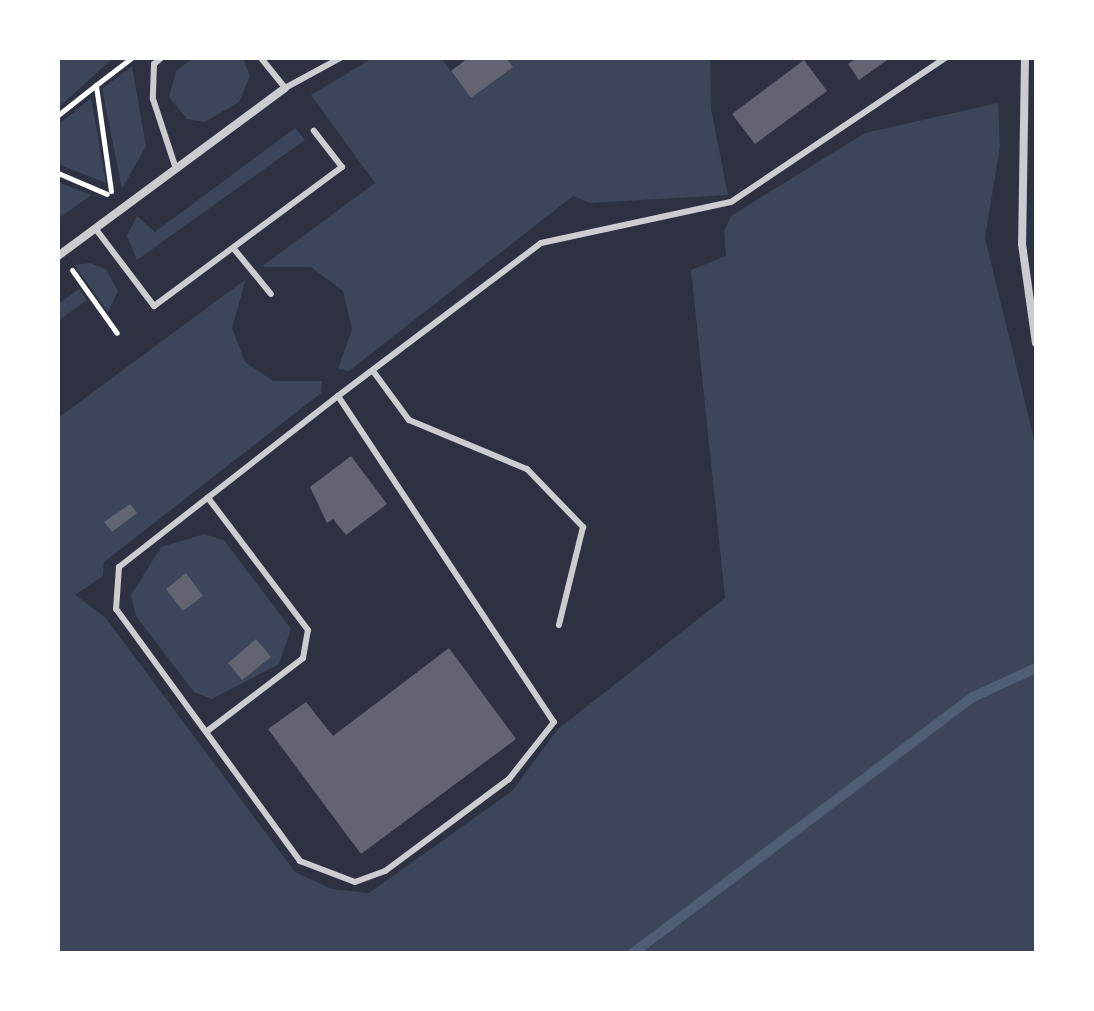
<!DOCTYPE html>
<html>
<head>
<meta charset="utf-8">
<style>
  body { margin:0 }
  #map { position:relative; width:1094px; height:1011px; overflow:hidden; background:#2d3142; font-family:Quicksand,sans-serif }
  div>[style] { position:absolute }
  .green>* { inset:0; background:#3c4559 }
  .stream>* { height:10px; margin:-5px; padding:0 5px; transform-origin:5px; border-radius:5px; background:#4f5d75 }
  .building>* { inset:0; background:#626471 }
  .path>* { height:5px; margin:-2.5px; padding:0 2.5px; transform-origin:2.5px; border-radius:2.5px; background:#fff }
  .service>* { height:6px; margin:-3px; padding:0 3px; transform-origin:3px; border-radius:3px; background:#caccd0 }
  .minor>* { height:8px; margin:-4px; padding:0 4px; transform-origin:4px; border-radius:4px; background:#caccd0 }
  span { translate:-50% -50%; white-space:nowrap; text-align:center; line-height:1.15; -webkit-text-stroke:6px #fff; paint-order:stroke }
  .frame { position:absolute; inset:0; border:60px solid #fff; pointer-events:none }
</style>
</head>
<body>
<div id="map">
  <div class="green">
    <div style="clip-path:polygon(63px 58px,113px 58px,58px 108px,58px 62px)"></div>
    <div style="clip-path:polygon(193px 58px,243px 58px,250px 76px,239px 102px,205px 122px,187px 119px,169px 97px,176px 71px)"></div>
    <div style="clip-path:polygon(373px 58px,441px 58px,471px 98px,512px 67px,506px 58px,710px 58px,711px 109px,728px 195px,590px 203px,573px 196px,349px 371px,338px 369px,352px 329px,343px 291px,311px 267px,261px 267px,375px 183px,311px 95px)"></div>
    <div style="clip-path:polygon(132px 66px,146px 146px,122px 189px,102px 89px)"></div>
    <div style="clip-path:polygon(91px 98px,106px 183px,58px 164px,58px 125px)"></div>
    <div style="clip-path:polygon(998px 103px,1000px 147px,985px 238px,1036px 447px,1036px 953px,58px 953px,58px 418px,246px 279px,232px 328px,245px 362px,273px 381px,322px 381px,321px 393px,104px 562px,103px 576px,75px 595px,105px 617px,295px 872px,332px 889px,369px 893px,512px 791px,558px 729px,725px 598px,691px 270px,726px 256px,724px 231px,731px 216px,865px 133px)"></div>
    <div style="clip-path:polygon(295px 128px,305px 140px,137px 260px,127px 236px,137px 216px,155px 232px)"></div>
    <div style="clip-path:polygon(58px 182px,91px 195px,58px 219px)"></div>
    <div style="clip-path:polygon(90px 263px,106px 269px,118px 291px,108px 312px,74px 265px)"></div>
    <div style="clip-path:polygon(79px 289px,87px 300px,58px 321px,58px 304px)"></div>
    <div style="clip-path:polygon(204px 534px,224px 540px,291px 629px,279px 664px,212px 699px,194px 692px,136px 616px,131px 595px,161px 547px)"></div>
  </div>
  <div class="stream">
    <div style="left:633px;top:953px;width:426px;rotate:-37deg"></div>
    <div style="left:973px;top:697px;width:69px;rotate:-24.7deg"></div>
  </div>
  <div class="building">
    <div style="clip-path:polygon(468px 58px,506px 58px,513px 67px,471px 98px,451px 71px)"></div>
    <div style="clip-path:polygon(857px 58px,890px 58px,859px 80px,848px 64px)"></div>
    <div style="clip-path:polygon(804px 60px,827px 91px,755px 144px,732px 114px)"></div>
    <div style="clip-path:polygon(351px 456px,387px 504px,346px 535px,333px 519px,327px 523px,310px 487px)"></div>
    <div style="clip-path:polygon(130px 504px,137px 513px,112px 532px,104px 522px)"></div>
    <div style="clip-path:polygon(186px 573px,203px 596px,183px 611px,166px 589px)"></div>
    <div style="clip-path:polygon(256px 639px,271px 657px,242px 680px,228px 663px)"></div>
    <div style="clip-path:polygon(449px 648px,516px 739px,361px 854px,268px 729px,306px 702px,333px 736px)"></div>
  </div>
  <div class="path">
    <div style="left:58px;top:115px;width:48px;rotate:-38.3deg"></div>
    <div style="left:58px;top:173px;width:53px;rotate:23.2deg"></div>
    <div style="left:111px;top:191px;width:107px;rotate:-98.1deg"></div>
    <div style="left:96px;top:85px;width:44px;rotate:-37.6deg"></div>
    <div style="left:72px;top:270px;width:77px;rotate:54.5deg"></div>
  </div>
  <div class="service">
    <div style="left:161px;top:58px;width:9px;rotate:139deg"></div>
    <div style="left:154px;top:64px;width:35px;rotate:92deg"></div>
    <div style="left:153px;top:99px;width:74px;rotate:71.8deg"></div>
    <div style="left:261px;top:58px;width:38px;rotate:51deg"></div>
    <div style="left:285px;top:88px;width:63px;rotate:-28.6deg"></div>
    <div style="left:95px;top:228px;width:98px;rotate:52.9deg"></div>
    <div style="left:154px;top:306px;width:234px;rotate:-36.5deg"></div>
    <div style="left:342px;top:167px;width:46px;rotate:-127.9deg"></div>
    <div style="left:234px;top:249px;width:58px;rotate:50.6deg"></div>
    <div style="left:373px;top:371px;width:61px;rotate:53.7deg"></div>
    <div style="left:409px;top:420px;width:128px;rotate:22.6deg"></div>
    <div style="left:527px;top:469px;width:81px;rotate:46deg"></div>
    <div style="left:583px;top:527px;width:101px;rotate:103.8deg"></div>
    <div style="left:338px;top:396px;width:391px;rotate:56.5deg"></div>
    <div style="left:554px;top:722px;width:73px;rotate:128.3deg"></div>
    <div style="left:509px;top:779px;width:154px;rotate:143.4deg"></div>
    <div style="left:385px;top:871px;width:32px;rotate:160deg"></div>
    <div style="left:355px;top:882px;width:59px;rotate:-159.1deg"></div>
    <div style="left:300px;top:861px;width:312px;rotate:-126.1deg"></div>
    <div style="left:116px;top:609px;width:42px;rotate:-85.9deg"></div>
    <div style="left:119px;top:567px;width:278px;rotate:-38deg"></div>
    <div style="left:338px;top:396px;width:254px;rotate:-37deg"></div>
    <div style="left:541px;top:243px;width:194px;rotate:-12.2deg"></div>
    <div style="left:731px;top:202px;width:258px;rotate:-33.9deg"></div>
    <div style="left:206px;top:732px;width:122px;rotate:-37.3deg"></div>
    <div style="left:303px;top:658px;width:28px;rotate:-80deg"></div>
    <div style="left:308px;top:630px;width:166px;rotate:-127.1deg"></div>
  </div>
  <div class="minor">
    <div style="left:1025px;top:58px;width:186px;rotate:90.9deg"></div>
    <div style="left:1022px;top:244px;width:100px;rotate:82deg"></div>
    <div style="left:58px;top:256px;width:282px;rotate:-36.5deg"></div>
  </div>
  <div class="frame"></div>
</div>
</body>
</html>
